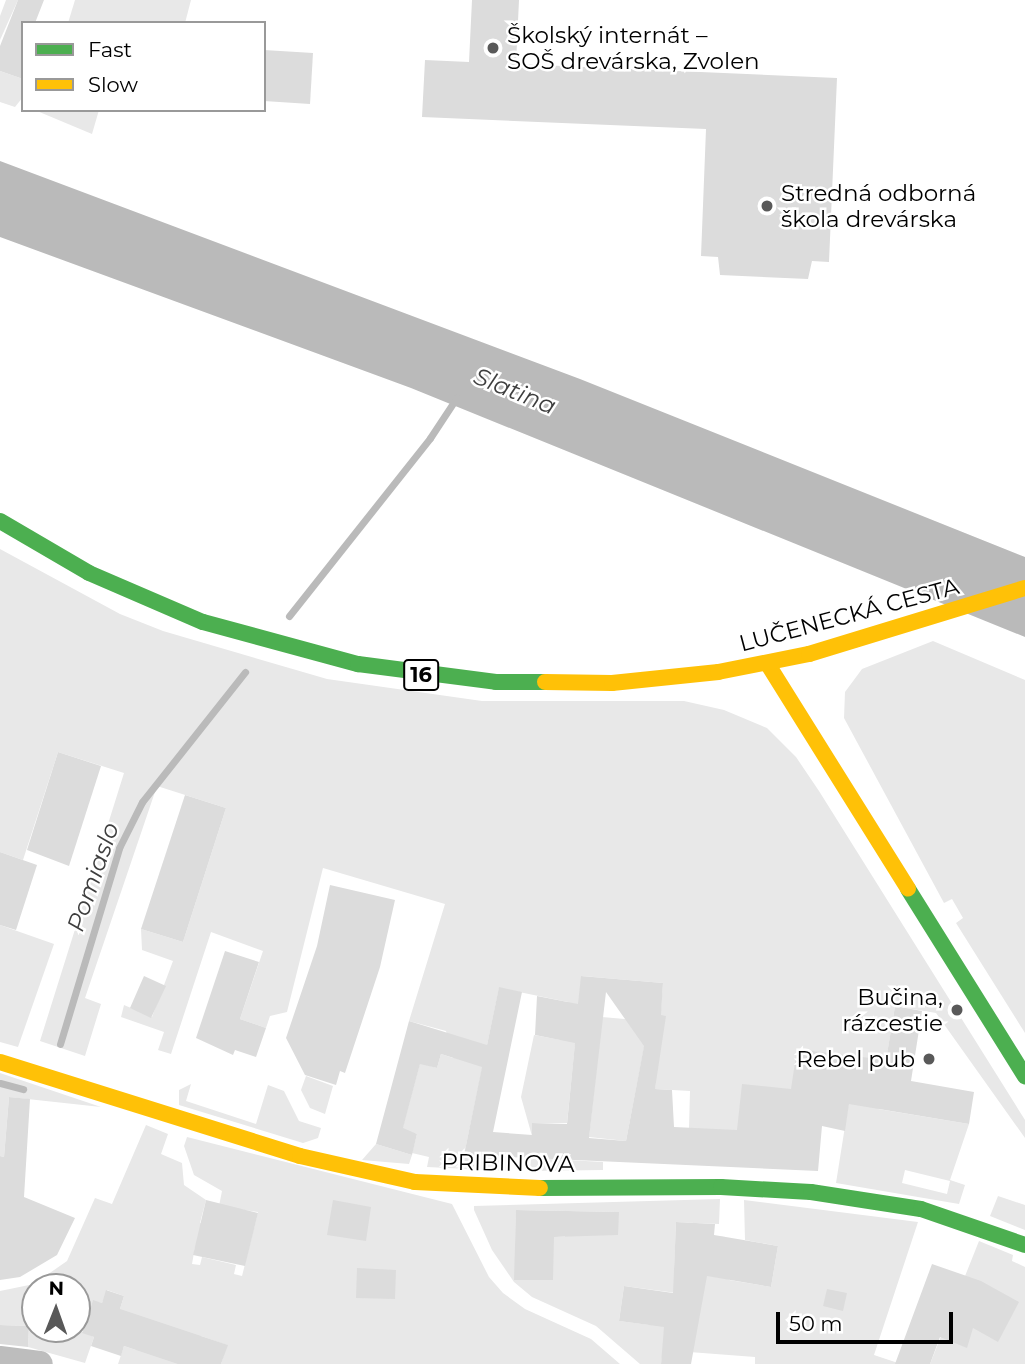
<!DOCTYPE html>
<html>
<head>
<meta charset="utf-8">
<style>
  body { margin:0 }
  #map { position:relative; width:1025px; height:1364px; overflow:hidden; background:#fff; font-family:Montserrat,sans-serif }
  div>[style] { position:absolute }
  .green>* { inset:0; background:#e8e8e8 }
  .water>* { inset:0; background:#bababa }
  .stream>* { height:7px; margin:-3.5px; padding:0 3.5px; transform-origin:3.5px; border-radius:3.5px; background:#bababa }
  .building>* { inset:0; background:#dcdcdc }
  .street>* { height:26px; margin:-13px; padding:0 13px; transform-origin:13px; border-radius:13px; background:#bdbdbd }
  .fast>* { height:16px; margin:-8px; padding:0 8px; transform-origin:8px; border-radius:8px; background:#4caf50 }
  .slow>* { height:16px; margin:-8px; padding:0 8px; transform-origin:8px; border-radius:8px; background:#ffc107 }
  .dots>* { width:19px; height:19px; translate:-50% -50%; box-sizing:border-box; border:4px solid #fff; border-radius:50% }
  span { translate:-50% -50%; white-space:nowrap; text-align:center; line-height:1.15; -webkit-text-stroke:5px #fff; paint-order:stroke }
  .shield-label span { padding:2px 5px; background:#fff; border:2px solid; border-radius:5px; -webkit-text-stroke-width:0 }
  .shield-label { font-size:21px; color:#000; font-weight:700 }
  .poi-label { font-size:23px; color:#000 }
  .left { translate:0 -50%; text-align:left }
  .right { translate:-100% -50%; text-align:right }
  .street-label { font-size:23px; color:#000 }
  .water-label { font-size:24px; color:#3e3e3e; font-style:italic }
  .legend { position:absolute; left:21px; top:21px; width:245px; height:91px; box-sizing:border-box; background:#fff; border:2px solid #999; margin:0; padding:9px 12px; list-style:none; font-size:21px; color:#000 }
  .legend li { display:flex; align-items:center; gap:14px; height:35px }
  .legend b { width:35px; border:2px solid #999 }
  .north { position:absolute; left:21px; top:1273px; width:70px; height:70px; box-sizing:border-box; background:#fff; border:2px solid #999; border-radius:50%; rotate:1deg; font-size:19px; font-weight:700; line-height:28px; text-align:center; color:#000 }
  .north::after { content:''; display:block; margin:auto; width:24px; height:32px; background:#595959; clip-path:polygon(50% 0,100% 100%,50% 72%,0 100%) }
  .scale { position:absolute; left:776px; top:1312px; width:177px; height:32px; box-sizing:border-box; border:4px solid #000; border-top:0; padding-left:9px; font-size:21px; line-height:24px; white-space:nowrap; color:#000; -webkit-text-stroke:5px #fff; paint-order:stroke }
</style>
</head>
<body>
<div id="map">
  <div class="green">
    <div style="clip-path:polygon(6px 0,18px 0,0 40px,0 16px)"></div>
    <div style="clip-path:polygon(75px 0,191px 0,185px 23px,68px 23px)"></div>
    <div style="clip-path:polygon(0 71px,23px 79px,23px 97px,15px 107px,0 102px)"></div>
    <div style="clip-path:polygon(99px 110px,92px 134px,37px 111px,37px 110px)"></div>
    <div style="clip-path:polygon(evenodd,0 549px,120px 614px,163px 631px,327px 679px,482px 701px,684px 701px,724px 710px,767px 728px,796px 757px,819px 791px,1025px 1120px,1025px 1138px,936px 1013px,895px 1006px,878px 1109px,969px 1124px,950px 1180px,965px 1185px,959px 1204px,836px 1183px,856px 1057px,797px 1049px,792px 1092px,736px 1149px,689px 1128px,690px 1091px,655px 1089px,663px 983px,582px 976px,567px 1123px,532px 1123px,532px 1136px,521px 1097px,534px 1035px,561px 1040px,568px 1002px,499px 988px,464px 1155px,511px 1157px,510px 1171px,427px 1167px,429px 1157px,412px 1153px,417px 1134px,402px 1130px,420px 1063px,437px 1068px,441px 1054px,453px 1058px,446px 1031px,409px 1021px,445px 904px,323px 868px,287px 1012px,270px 1016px,266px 1028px,240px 1019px,263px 951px,211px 932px,171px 1054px,158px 1050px,164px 1032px,121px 1017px,124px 1005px,152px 1017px,173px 961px,142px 950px,141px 929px,183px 942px,226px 808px,157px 786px,85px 998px,101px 1004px,85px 1056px,40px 1041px,124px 773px,58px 752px,23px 860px,0 852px,0 549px,905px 1170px,950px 1181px,947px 1194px,902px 1183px,905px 1170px)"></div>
    <div style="clip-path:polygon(933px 641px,1025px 680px,1025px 1033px,956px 923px,963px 918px,952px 899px,944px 903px,844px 718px,845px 692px,862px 669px)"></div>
    <div style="clip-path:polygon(0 925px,54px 944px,18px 1047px,0 1042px)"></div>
    <div style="clip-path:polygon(602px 1017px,636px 1020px,646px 1037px,626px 1141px,589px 1137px)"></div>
    <div style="clip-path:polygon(0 1073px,101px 1107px,9px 1097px,4px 1157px,0 1156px)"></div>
    <div style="clip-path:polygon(306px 1076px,333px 1086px,325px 1114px,310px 1108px,301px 1090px)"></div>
    <div style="clip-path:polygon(191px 1084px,186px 1101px,256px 1124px,268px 1085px,284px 1091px,299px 1121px,321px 1128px,318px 1138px,303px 1143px,179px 1105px,179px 1090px)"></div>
    <div style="clip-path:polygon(evenodd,146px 1125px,168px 1134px,161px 1154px,182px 1163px,184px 1185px,206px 1200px,200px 1223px,209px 1225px,195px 1247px,192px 1264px,200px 1265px,202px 1257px,236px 1265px,234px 1274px,242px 1276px,258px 1212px,219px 1206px,222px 1191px,194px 1175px,184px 1146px,187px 1137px,452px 1204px,489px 1277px,503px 1293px,525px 1309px,591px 1339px,620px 1364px,221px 1364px,227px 1345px,201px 1336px,178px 1364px,118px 1364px,124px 1346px,136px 1350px,120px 1309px,124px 1296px,107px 1290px,102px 1303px,93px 1301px,82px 1332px,94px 1337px,85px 1363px,28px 1347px,29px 1326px,0 1325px,0 1291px,34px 1284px,67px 1261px,95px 1198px,112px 1204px,146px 1125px,35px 1287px,77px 1287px,77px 1329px,35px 1329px,35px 1287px)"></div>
    <div style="clip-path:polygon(376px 1144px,412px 1155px,409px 1164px,362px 1160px)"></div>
    <div style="clip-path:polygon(531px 1158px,603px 1162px,603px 1170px,530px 1171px)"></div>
    <div style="clip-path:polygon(998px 1196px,1025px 1205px,1025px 1230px,990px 1216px)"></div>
    <div style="clip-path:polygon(evenodd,720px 1199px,719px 1224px,676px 1222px,674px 1273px,712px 1275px,714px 1236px,726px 1237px,723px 1256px,729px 1280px,771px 1287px,778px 1246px,745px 1240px,744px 1200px,918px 1222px,874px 1355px,901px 1364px,755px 1364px,755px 1357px,663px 1350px,661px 1364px,640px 1364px,596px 1326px,532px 1297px,514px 1282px,492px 1250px,474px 1210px,474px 1206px,720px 1199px,516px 1210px,618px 1212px,618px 1235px,565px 1232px,565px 1237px,548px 1237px,538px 1264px,553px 1264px,553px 1280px,515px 1280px,516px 1210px,720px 1199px,624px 1286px,684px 1294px,650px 1325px,619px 1321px,624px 1286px)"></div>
    <div style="clip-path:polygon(979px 1241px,1013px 1255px,1012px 1261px,1025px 1267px,1025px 1364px,930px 1364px)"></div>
  </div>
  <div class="water">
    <div style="clip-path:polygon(0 161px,580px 379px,1025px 557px,1025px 637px,411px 388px,0 237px)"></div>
  </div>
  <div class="stream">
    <div style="left:289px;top:616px;width:227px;rotate:-51.6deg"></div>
    <div style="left:430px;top:438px;width:49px;rotate:-56.6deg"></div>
    <div style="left:60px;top:1044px;width:205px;rotate:-73.2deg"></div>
    <div style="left:119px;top:848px;width:51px;rotate:-63.4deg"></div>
    <div style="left:142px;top:802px;width:166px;rotate:-51.6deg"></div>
    <div style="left:0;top:1083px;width:24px;rotate:15deg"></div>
  </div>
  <div class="building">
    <div style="clip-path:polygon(18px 0,44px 0,35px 23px,23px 23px,23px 79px,0 71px,0 46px)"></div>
    <div style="clip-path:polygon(472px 0,519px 0,516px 64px,837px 78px,829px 262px,812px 261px,808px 279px,720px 275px,718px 257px,701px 256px,706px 129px,422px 117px,425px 60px,469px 62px)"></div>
    <div style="clip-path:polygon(264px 50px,313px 53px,310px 104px,264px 101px)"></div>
    <div style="clip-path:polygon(58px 752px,101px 766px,69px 866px,27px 850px)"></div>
    <div style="clip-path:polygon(185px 795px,226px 808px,183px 942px,141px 929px)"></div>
    <div style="clip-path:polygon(0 852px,37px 865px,16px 930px,0 925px)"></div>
    <div style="clip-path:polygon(330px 885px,395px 900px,380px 967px,345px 1073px,340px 1071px,336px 1085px,305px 1075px,286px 1038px,317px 946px)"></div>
    <div style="clip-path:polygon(225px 951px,259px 962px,240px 1019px,266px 1028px,256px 1057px,235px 1050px,233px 1055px,196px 1038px)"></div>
    <div style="clip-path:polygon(144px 976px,166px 986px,151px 1018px,130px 1008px)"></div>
    <div style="clip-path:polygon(evenodd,581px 976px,663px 983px,661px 1015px,666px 1016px,655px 1089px,672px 1090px,674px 1127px,737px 1130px,742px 1084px,791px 1089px,797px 1049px,886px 1060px,895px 1006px,922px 1011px,911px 1081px,974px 1092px,969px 1124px,849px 1104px,845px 1131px,822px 1126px,818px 1171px,464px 1155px,482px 1067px,441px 1054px,437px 1068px,420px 1064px,403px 1128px,417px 1134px,412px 1155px,376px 1144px,409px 1021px,487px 1045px,499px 987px,522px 992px,493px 1132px,532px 1135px,532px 1123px,567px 1124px,575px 1043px,535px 1035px,537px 996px,578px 1004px,581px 976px,606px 992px,644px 1046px,626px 1141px,589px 1138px,606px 992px)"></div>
    <div style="clip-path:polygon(9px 1097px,30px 1099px,24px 1197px,75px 1218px,57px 1255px,20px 1277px,0 1280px,0 1156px,4px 1157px)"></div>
    <div style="clip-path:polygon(206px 1200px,258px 1213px,245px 1266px,193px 1255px)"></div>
    <div style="clip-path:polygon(333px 1200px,371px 1207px,366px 1241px,327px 1235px)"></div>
    <div style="clip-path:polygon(516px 1210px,619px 1212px,618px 1235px,554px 1237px,553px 1280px,514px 1280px)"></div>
    <div style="clip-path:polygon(676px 1222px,715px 1224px,714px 1235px,778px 1246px,771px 1287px,707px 1276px,691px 1364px,661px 1364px,664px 1327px,619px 1321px,624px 1286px,673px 1293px)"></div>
    <div style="clip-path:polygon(932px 1264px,981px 1281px,1019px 1302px,998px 1342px,973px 1328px,967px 1348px,940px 1337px,930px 1364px,895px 1364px)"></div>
    <div style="clip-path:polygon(357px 1268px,396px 1270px,395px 1299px,356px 1298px)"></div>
    <div style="clip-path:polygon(827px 1289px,847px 1293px,843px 1311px,823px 1306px)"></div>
    <div style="clip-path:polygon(106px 1290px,124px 1296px,120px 1309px,228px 1345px,221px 1364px,178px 1364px,124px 1346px,121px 1356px,91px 1346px,94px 1337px,82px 1333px,93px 1300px,102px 1303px)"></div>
    <div style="clip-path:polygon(0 1325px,29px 1326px,28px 1347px,0 1344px)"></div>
  </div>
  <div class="street">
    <div style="left:0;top:1359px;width:40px;rotate:7.1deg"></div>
  </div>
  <div class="fast">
    <div style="left:0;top:521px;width:103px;rotate:30.3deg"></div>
    <div style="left:89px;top:573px;width:124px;rotate:23.3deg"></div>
    <div style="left:203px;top:622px;width:161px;rotate:15.2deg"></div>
    <div style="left:358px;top:664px;width:139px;rotate:7.4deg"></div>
    <div style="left:496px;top:682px;width:49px"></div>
    <div style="left:908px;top:889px;width:221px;rotate:58deg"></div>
    <div style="left:540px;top:1188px;width:181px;rotate:-0.3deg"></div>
    <div style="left:721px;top:1187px;width:90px;rotate:3.2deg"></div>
    <div style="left:811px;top:1192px;width:111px;rotate:8.8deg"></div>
    <div style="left:921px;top:1209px;width:110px;rotate:19.1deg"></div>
  </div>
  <div class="slow">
    <div style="left:767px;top:663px;width:266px;rotate:58deg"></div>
    <div style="left:545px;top:682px;width:67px;rotate:0.9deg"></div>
    <div style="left:612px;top:683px;width:107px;rotate:-5.9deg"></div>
    <div style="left:718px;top:672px;width:93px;rotate:-11.2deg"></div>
    <div style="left:809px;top:654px;width:226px;rotate:-17deg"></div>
    <div style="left:0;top:1062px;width:314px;rotate:17.4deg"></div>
    <div style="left:300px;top:1156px;width:118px;rotate:12.7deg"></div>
    <div style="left:415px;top:1182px;width:125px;rotate:2.7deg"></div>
  </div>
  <div class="dots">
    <div style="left:493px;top:48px;background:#595959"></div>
    <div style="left:767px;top:206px;background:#595959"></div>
    <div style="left:957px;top:1010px;background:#595959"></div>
    <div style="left:929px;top:1059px;background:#595959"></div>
  </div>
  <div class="shield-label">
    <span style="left:421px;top:675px">16</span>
  </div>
  <div class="poi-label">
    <span class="left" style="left:507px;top:48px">Školský internát –<br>SOŠ drevárska, Zvolen</span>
    <span class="left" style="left:781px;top:206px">Stredná odborná<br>škola drevárska</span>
    <span class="right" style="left:943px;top:1010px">Bučina,<br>rázcestie</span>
    <span class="right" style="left:915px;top:1059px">Rebel pub</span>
  </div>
  <div class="street-label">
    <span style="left:849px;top:615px;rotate:-15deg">LUČENECKÁ CESTA</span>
    <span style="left:508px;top:1163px;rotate:1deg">PRIBINOVA</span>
  </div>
  <div class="water-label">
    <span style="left:515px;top:391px;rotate:22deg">Slatina</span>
    <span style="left:93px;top:877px;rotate:-71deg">Pomiaslo</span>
  </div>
  <ul class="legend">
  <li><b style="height:9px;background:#4caf50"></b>Fast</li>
  <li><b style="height:9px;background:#ffc107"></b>Slow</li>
  </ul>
  <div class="north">N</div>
  <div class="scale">50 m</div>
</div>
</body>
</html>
